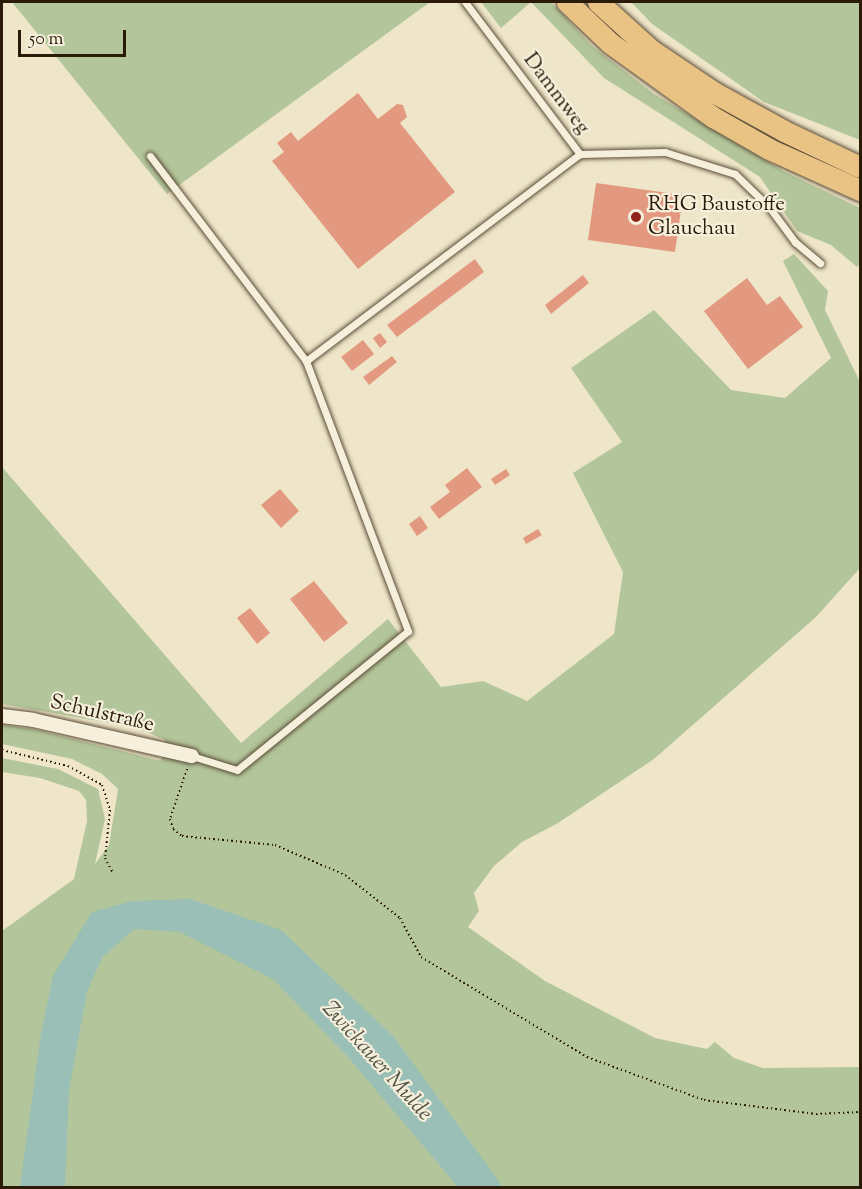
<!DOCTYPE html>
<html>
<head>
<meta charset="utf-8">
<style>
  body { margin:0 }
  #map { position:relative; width:862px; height:1189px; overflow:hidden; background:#efe6c9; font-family:"Sorts Mill Goudy",serif }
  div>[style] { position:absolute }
  .green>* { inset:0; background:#b3c69b }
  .water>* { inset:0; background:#9abfb7 }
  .building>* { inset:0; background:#e3997f }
  .path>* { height:2px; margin-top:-1px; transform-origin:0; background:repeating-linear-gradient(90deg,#2b1a08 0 1.5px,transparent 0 4.5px) }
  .roads { filter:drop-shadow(0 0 2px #5c4d38) drop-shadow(0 0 2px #5c4d38) }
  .lane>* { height:7px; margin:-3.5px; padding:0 3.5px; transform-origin:3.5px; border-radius:3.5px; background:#f5efdc }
  .street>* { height:14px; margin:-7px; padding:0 7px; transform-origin:7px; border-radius:7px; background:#f5efdc }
  .primary>* { height:21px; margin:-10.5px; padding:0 10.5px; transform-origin:10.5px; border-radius:10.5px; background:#e8c384 }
  .dots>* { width:16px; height:16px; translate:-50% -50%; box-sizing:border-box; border:3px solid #f5efdc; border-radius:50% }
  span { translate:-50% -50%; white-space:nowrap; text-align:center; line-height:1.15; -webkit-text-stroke:4.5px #f5efdc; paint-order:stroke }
  .street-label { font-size:21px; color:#2b1a08 }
  .poi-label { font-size:21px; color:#2b1a08 }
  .left { translate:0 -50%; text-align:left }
  .water-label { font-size:22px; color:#525445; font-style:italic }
  .frame { position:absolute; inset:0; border:3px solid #2b1a08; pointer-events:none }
  .scale { position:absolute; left:18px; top:30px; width:108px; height:27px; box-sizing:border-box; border:3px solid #2b1a08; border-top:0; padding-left:8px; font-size:18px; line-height:21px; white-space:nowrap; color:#2b1a08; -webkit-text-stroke:4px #f5efdc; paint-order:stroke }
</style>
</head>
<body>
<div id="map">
  <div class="green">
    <div style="clip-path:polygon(12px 2px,430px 2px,167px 194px)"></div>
    <div style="clip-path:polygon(481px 2px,551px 2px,592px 46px,654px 94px,785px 172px,860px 208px,860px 264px,857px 267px,831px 245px,797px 231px,760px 177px,604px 78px,531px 2px,501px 28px)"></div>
    <div style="clip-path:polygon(631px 2px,860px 2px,860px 140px,764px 102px,652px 24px)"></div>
    <div style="clip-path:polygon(794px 254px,828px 291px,825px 310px,860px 382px,860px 568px,816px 617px,654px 759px,558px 823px,522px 842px,494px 866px,474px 893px,479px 911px,468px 927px,545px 981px,655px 1038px,707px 1049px,715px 1042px,734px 1058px,763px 1068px,860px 1067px,860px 1187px,2px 1187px,2px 931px,74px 879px,87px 821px,86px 800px,79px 791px,40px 778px,2px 772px,2px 758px,58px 769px,98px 789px,105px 819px,95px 864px,109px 845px,118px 789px,102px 774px,72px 759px,2px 744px,2px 725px,33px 729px,161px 761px,165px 740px,138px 728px,2px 704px,2px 467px,241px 743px,388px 619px,441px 687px,483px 681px,527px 701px,614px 634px,623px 572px,573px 473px,622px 442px,571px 368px,654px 310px,731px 390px,785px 398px,831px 358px,783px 261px)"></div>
  </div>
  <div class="water">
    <div style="clip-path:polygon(190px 899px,281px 930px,394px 1037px,503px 1187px,458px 1187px,348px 1057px,273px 979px,180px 932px,134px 929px,102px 958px,87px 992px,69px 1090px,65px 1187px,20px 1187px,41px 1033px,53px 976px,92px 912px,132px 901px)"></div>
  </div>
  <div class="building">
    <div style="clip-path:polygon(358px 93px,378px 119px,397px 104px,403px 105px,407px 117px,400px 123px,455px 192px,358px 269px,272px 161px,284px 152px,277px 143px,291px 132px,298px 141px)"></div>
    <div style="clip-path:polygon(596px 183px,683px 195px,675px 252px,588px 240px)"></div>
    <div style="clip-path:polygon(475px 259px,484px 272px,397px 337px,387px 325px)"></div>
    <div style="clip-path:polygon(583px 275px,589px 283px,551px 314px,545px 305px)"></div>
    <div style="clip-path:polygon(747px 278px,767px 305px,780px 296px,803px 327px,748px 369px,704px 311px)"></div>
    <div style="clip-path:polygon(380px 333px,387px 342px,380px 348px,373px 338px)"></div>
    <div style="clip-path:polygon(363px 340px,374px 354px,352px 371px,341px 357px)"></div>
    <div style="clip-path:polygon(392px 356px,397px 362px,369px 385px,363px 377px)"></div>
    <div style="clip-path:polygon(467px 468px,482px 487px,439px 519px,430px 507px,450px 492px,445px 485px)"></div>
    <div style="clip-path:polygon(506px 469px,510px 475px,495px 485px,491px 479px)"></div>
    <div style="clip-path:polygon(280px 489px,299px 511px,281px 528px,261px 505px)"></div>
    <div style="clip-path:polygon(420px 516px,428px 528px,417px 536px,409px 524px)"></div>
    <div style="clip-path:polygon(538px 529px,542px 535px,526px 544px,523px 538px)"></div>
    <div style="clip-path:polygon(314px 581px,348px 623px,324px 642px,290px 599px)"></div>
    <div style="clip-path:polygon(250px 608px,270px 633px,257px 644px,237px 618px)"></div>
  </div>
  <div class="path">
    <div style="left:2px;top:750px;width:68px;rotate:13.6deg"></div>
    <div style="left:68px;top:766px;width:39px;rotate:29deg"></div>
    <div style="left:102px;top:785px;width:26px;rotate:72deg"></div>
    <div style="left:110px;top:810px;width:48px;rotate:95.9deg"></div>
    <div style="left:105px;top:858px;width:17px;rotate:62deg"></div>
    <div style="left:187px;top:769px;width:53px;rotate:108.8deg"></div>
    <div style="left:170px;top:819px;width:10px;rotate:73deg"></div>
    <div style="left:173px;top:829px;width:11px;rotate:38deg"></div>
    <div style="left:182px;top:836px;width:93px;rotate:5.5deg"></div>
    <div style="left:275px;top:845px;width:76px;rotate:23.2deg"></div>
    <div style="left:345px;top:875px;width:70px;rotate:38deg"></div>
    <div style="left:400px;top:918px;width:44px;rotate:61.7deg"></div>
    <div style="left:421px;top:957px;width:194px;rotate:31.1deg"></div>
    <div style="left:587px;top:1057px;width:125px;rotate:20.2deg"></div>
    <div style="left:704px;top:1100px;width:113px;rotate:7.1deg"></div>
    <div style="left:816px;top:1114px;width:44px;rotate:-2.6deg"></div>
  </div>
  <div class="roads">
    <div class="lane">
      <div style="left:465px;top:2px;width:191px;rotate:52.9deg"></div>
      <div style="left:580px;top:154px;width:85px;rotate:-1.3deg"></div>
      <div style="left:665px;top:152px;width:73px;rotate:17.4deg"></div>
      <div style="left:735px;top:174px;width:47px;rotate:44.1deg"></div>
      <div style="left:769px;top:207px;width:44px;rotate:53.4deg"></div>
      <div style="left:795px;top:242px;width:33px;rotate:40deg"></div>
      <div style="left:150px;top:156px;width:258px;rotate:52.7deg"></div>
      <div style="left:306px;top:361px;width:289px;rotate:69.3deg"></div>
      <div style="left:408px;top:631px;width:220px;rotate:140.9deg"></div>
      <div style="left:237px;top:770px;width:47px;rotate:-162.7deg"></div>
      <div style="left:306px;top:361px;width:343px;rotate:-37.1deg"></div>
    </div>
    <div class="street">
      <div style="left:2px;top:716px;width:31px;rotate:7deg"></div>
      <div style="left:33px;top:720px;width:163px;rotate:12.8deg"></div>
    </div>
    <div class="primary">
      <div style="left:567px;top:2px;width:59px;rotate:43.6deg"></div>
      <div style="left:610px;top:43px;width:127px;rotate:35.7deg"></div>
      <div style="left:713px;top:117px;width:64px;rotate:29.7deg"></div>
      <div style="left:769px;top:149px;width:100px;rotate:24.3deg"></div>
      <div style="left:598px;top:2px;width:72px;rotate:42.2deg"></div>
      <div style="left:651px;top:50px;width:77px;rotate:33.9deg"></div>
      <div style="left:715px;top:93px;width:79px;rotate:28.8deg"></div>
      <div style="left:784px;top:131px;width:84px;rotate:25.3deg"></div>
    </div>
  </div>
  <div class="dots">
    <div style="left:636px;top:217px;background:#8f2418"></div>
  </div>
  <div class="street-label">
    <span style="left:556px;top:94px;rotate:53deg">Dammweg</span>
    <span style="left:102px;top:714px;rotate:13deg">Schulstraße</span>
  </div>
  <div class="poi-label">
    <span class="left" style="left:648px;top:217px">RHG Baustoffe<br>Glauchau</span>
  </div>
  <div class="water-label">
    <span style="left:376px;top:1062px;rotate:48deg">Zwickauer Mulde</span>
  </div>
  <div class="frame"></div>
  <div class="scale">50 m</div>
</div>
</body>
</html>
